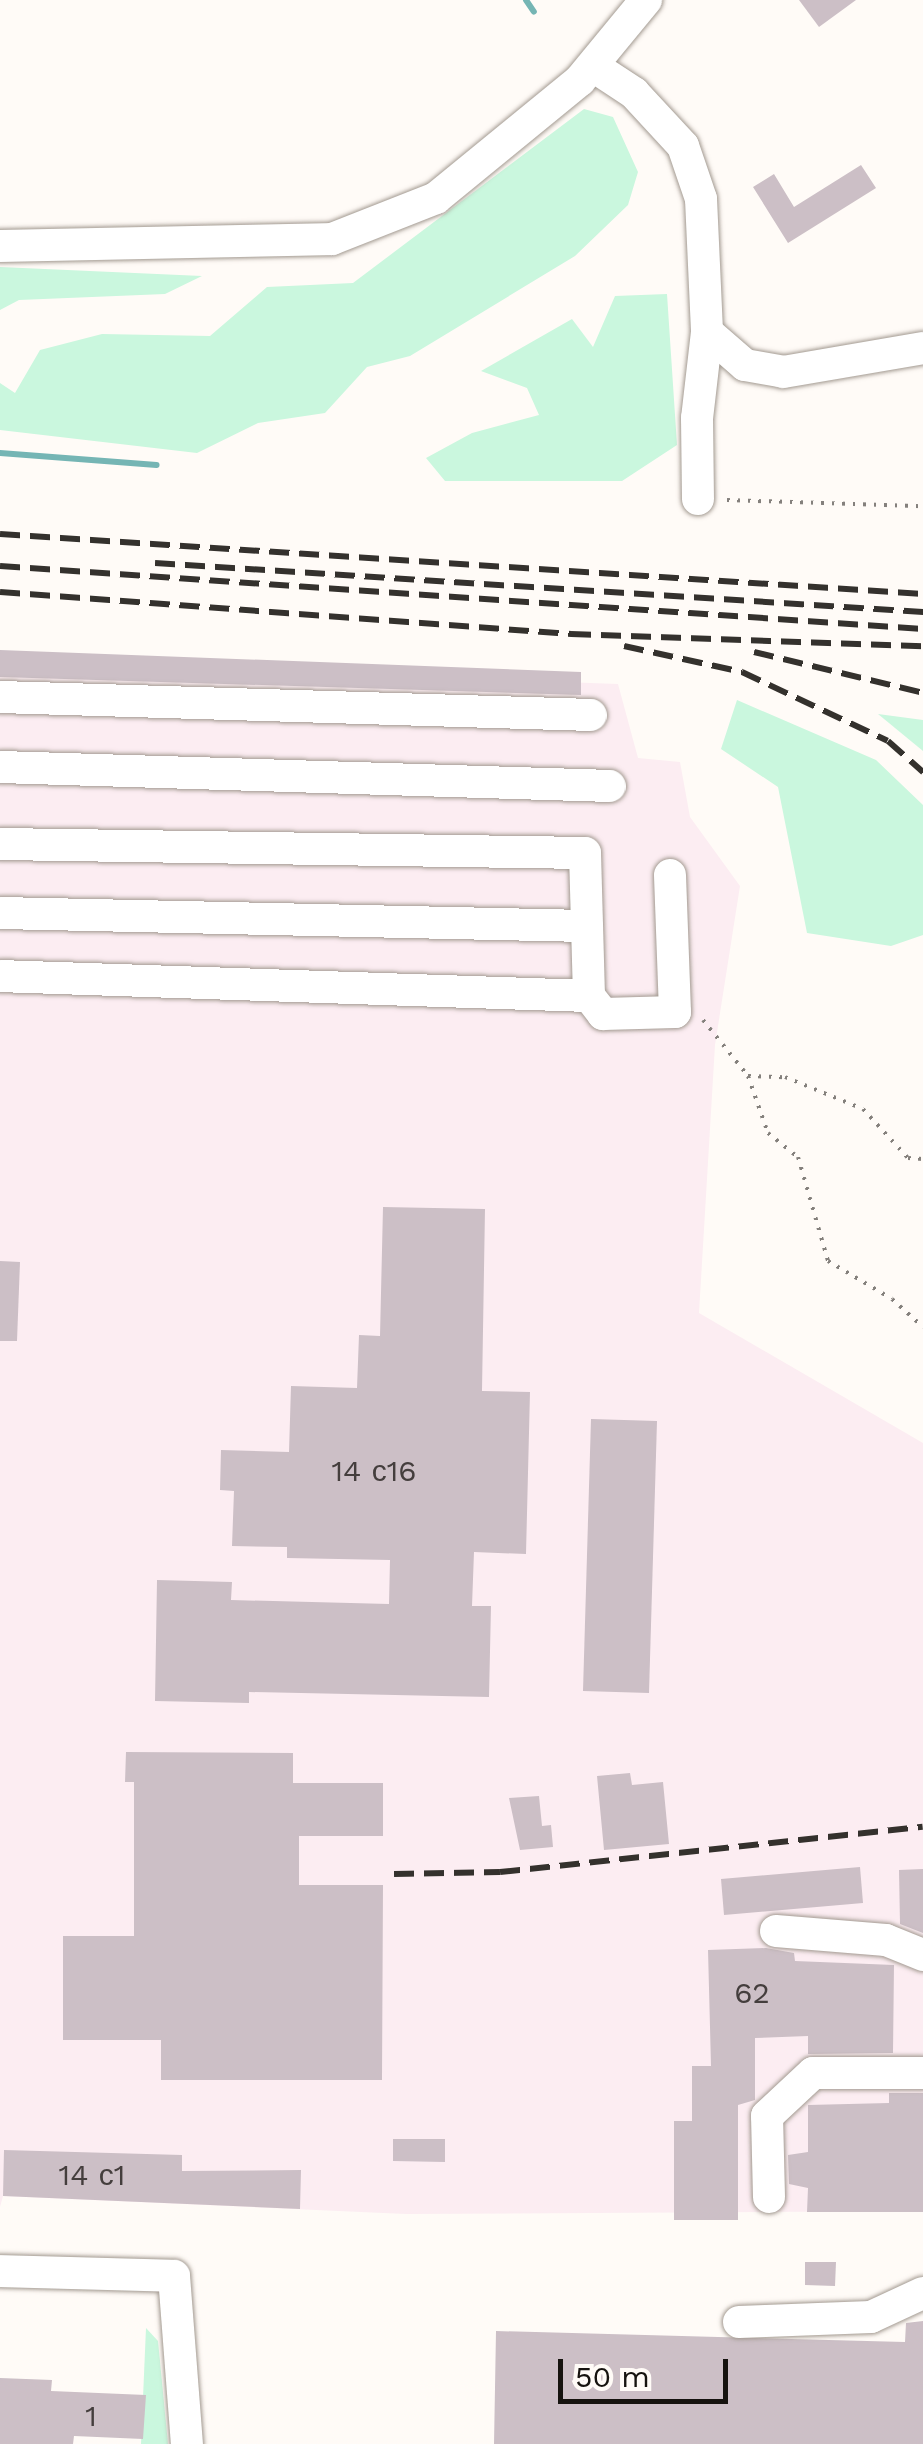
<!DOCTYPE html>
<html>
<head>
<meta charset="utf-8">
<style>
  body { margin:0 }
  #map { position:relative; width:923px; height:2444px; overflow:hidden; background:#fffbf7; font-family:"Work Sans",sans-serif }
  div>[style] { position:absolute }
  .industrial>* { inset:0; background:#fcedf2 }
  .green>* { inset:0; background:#caf7de }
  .stream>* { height:6px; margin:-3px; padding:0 3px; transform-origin:3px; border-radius:3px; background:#75b5b4 }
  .building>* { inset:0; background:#ccbfc6 }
  .path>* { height:4px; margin-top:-2px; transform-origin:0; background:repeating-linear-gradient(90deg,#84807c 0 2.5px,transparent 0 10.5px) }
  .roads { filter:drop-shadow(0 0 2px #a39a91) drop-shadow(0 0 2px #a39a91) }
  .minor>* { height:32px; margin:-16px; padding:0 16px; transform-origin:16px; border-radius:16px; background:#fff }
  .rail>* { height:6px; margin-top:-3px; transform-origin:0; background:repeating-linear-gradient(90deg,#34312d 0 20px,transparent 0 30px) }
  span { translate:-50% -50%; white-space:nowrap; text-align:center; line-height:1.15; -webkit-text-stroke:9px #fffbf7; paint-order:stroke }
  .number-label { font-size:30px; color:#443e3d }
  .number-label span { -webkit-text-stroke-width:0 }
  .scale { position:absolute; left:558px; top:2359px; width:170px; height:45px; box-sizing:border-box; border:5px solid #16130f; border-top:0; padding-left:12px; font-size:30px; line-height:35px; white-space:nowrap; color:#16130f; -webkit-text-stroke:8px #fffbf7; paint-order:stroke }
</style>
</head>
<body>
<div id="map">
  <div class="industrial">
    <div style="clip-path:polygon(0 661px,618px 684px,638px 758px,680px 762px,690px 817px,740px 886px,715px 1045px,699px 1313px,923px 1443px,923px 2211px,406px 2214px,3px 2196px,0 2207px)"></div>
  </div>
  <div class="green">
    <div style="clip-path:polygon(584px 109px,613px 117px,638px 172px,628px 205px,575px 256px,410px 356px,367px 367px,325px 413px,258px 423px,197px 453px,0 430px,0 383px,15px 393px,40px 350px,102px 334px,210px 336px,267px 287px,353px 283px)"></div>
    <div style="clip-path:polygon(0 267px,202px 276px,165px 294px,19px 300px,0 310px)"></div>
    <div style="clip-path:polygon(667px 294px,677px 445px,622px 481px,445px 481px,426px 458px,472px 433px,539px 415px,527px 388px,481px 371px,572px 319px,593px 347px,615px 296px)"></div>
    <div style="clip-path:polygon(737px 700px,876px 760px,923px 805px,923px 935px,891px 946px,807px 933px,778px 787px,721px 749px)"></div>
    <div style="clip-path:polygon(878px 714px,923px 720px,923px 751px)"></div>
    <div style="clip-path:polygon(146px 2328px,158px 2341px,168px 2444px,141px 2444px)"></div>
  </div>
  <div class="stream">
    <div style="left:526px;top:0;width:14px;rotate:56deg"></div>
    <div style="left:0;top:453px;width:157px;rotate:4.4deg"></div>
  </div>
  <div class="building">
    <div style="clip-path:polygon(799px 0,856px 0,819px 27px)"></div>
    <div style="clip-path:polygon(861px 165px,876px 188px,788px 243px,753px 187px,774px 174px,794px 207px)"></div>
    <div style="clip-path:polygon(0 650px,581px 672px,581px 695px,0 677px)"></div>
    <div style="clip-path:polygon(383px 1207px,485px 1209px,482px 1391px,530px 1392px,526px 1554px,474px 1552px,472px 1606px,491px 1606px,489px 1697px,249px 1692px,249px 1703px,155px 1701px,157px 1580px,232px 1582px,231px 1600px,389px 1604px,390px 1560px,287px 1558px,287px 1547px,232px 1546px,234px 1491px,220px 1490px,221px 1450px,289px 1452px,291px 1386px,357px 1388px,359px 1335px,380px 1336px)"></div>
    <div style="clip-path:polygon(0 1261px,20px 1262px,17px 1341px,0 1341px)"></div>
    <div style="clip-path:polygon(591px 1419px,657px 1421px,649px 1693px,583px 1691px)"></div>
    <div style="clip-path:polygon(126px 1752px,293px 1753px,293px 1783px,383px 1783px,383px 1836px,299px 1836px,299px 1885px,383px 1885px,382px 2080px,161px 2080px,161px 2040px,63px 2040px,63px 1936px,134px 1936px,134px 1782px,125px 1782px)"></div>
    <div style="clip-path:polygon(630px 1773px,632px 1785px,663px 1782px,669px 1844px,604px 1850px,597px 1776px)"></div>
    <div style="clip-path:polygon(539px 1796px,542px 1826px,551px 1825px,553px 1847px,520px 1850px,509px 1798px)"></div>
    <div style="clip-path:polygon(860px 1867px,863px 1903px,724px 1915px,721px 1879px)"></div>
    <div style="clip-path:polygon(923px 1869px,923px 1933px,900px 1924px,899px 1870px)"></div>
    <div style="clip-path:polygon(766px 1948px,794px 1953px,795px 1961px,894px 1965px,893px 2053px,808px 2054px,808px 2036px,755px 2038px,755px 2100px,738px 2105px,738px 2220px,674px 2220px,674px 2121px,692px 2121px,692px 2066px,711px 2066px,708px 1950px)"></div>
    <div style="clip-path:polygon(889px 2093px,923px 2093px,923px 2212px,807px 2212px,808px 2188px,789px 2184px,788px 2155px,808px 2152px,808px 2105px,889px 2103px)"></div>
    <div style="clip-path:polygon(393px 2139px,445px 2139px,445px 2162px,393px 2161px)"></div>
    <div style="clip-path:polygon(4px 2150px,182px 2155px,182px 2171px,301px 2170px,300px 2209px,3px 2196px)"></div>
    <div style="clip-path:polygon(805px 2262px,836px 2262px,835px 2286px,805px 2285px)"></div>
    <div style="clip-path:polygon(923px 2321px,923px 2444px,494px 2444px,496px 2331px,905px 2342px,906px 2323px)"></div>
    <div style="clip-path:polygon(0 2378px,52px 2380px,51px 2391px,146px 2395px,143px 2439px,74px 2436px,73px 2444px,0 2444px)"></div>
  </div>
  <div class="path">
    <div style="left:727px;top:500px;width:196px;rotate:1.8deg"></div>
    <div style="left:703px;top:1020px;width:72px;rotate:51.2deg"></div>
    <div style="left:748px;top:1076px;width:37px;rotate:2deg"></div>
    <div style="left:785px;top:1077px;width:84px;rotate:22.3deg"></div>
    <div style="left:863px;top:1109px;width:67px;rotate:47.4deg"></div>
    <div style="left:908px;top:1158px;width:15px;rotate:4deg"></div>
    <div style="left:748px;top:1076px;width:60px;rotate:70.7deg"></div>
    <div style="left:768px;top:1133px;width:38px;rotate:39deg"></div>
    <div style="left:798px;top:1157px;width:108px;rotate:73.9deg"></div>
    <div style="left:828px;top:1261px;width:74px;rotate:30.7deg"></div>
    <div style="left:892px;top:1299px;width:42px;rotate:42.1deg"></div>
  </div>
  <div class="roads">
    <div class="minor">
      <div style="left:593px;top:66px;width:49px;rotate:33.4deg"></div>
      <div style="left:634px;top:93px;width:72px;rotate:47.2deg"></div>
      <div style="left:683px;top:146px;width:56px;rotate:71.2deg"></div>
      <div style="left:701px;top:199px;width:133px;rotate:87.4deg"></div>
      <div style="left:707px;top:332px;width:87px;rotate:96.6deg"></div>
      <div style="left:697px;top:418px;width:81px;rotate:89.3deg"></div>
      <div style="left:0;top:246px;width:332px;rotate:-1.2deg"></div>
      <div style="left:332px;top:239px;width:112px;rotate:-21.5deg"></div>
      <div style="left:436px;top:198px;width:186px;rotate:-39.3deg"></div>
      <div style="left:580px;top:80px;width:104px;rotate:-50.5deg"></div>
      <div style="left:707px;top:332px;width:50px;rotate:41deg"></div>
      <div style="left:745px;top:365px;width:39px;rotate:10deg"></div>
      <div style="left:783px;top:372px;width:142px;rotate:-9.7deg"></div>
      <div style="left:0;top:697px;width:591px;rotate:1.74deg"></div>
      <div style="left:0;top:767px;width:610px;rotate:1.78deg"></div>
      <div style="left:0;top:844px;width:585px;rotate:0.88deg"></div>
      <div style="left:585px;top:853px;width:143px;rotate:88.4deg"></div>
      <div style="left:589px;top:996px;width:589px;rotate:-178.06deg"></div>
      <div style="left:0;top:913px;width:587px;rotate:1.27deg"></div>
      <div style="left:589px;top:996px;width:23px;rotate:52deg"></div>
      <div style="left:603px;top:1014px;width:72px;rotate:-1.6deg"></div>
      <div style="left:675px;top:1012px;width:137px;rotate:-92.1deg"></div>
      <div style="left:776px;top:1931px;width:110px;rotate:4.7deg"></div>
      <div style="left:886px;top:1940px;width:40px;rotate:22deg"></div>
      <div style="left:769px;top:2197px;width:81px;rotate:-91.4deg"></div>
      <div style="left:767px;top:2116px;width:63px;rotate:-43.1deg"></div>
      <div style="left:813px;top:2073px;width:110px"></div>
      <div style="left:0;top:2271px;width:174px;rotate:1.6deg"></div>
      <div style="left:174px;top:2276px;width:169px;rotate:85.6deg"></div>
      <div style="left:739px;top:2322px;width:132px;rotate:-2.2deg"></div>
      <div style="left:871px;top:2317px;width:57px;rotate:-24.8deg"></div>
    </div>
  </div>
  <div class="rail">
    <div style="left:0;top:534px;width:925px;rotate:3.72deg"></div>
    <div style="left:155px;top:563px;width:770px;rotate:3.65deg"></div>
    <div style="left:0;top:566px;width:925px;rotate:3.9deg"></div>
    <div style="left:0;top:592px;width:573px;rotate:4.21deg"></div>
    <div style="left:571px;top:634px;width:352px;rotate:2deg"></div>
    <div style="left:624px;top:646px;width:121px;rotate:12.4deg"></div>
    <div style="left:742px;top:672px;width:161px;rotate:25.3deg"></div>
    <div style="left:888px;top:741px;width:47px;rotate:41.5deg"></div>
    <div style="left:754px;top:652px;width:174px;rotate:13.6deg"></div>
    <div style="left:394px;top:1874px;width:106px;rotate:-1.1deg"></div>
    <div style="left:500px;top:1872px;width:425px;rotate:-6.1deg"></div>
  </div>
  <div class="number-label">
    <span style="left:374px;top:1471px">14 с16</span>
    <span style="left:752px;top:1993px">62</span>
    <span style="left:92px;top:2175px">14 с1</span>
    <span style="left:91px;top:2416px">1</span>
  </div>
  <div class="scale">50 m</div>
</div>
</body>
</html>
